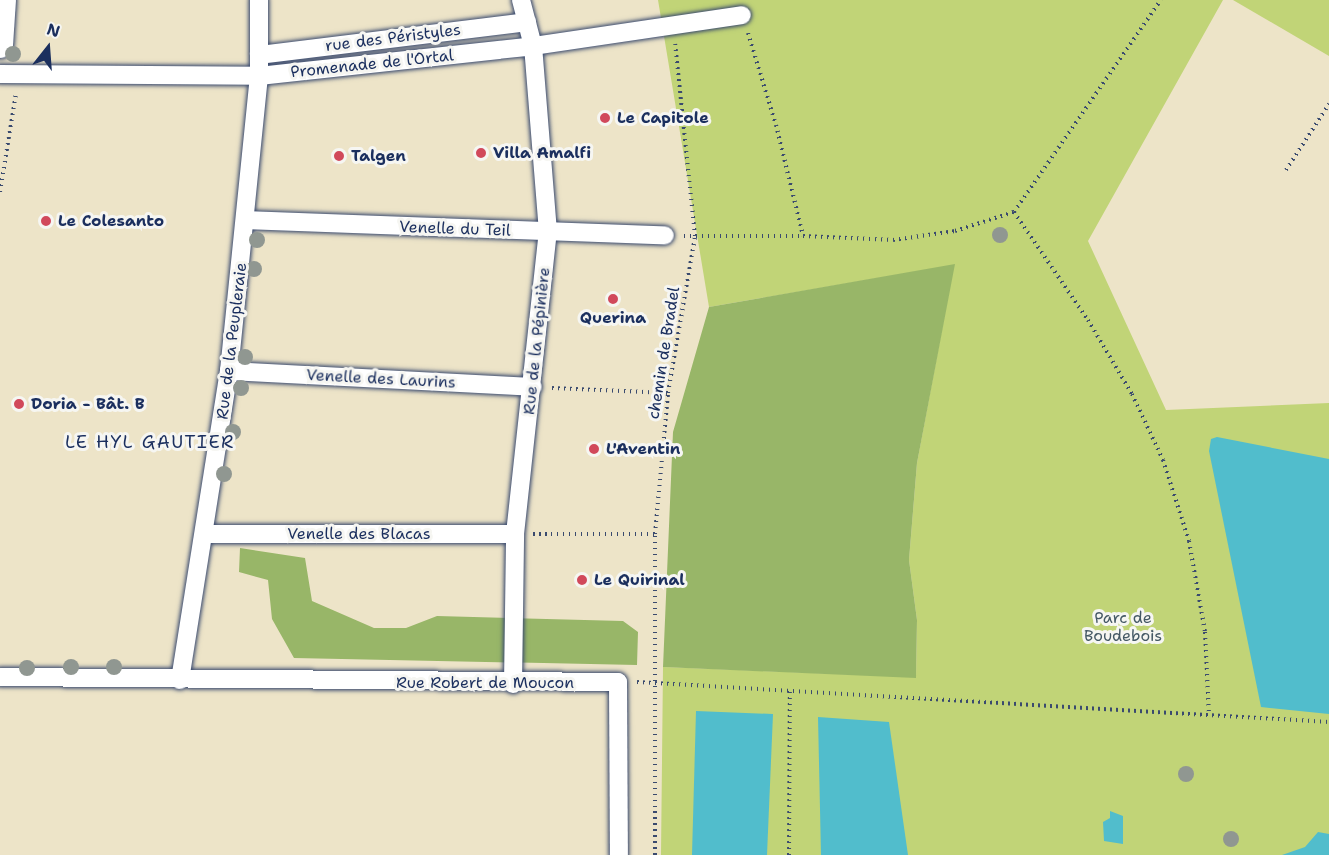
<!DOCTYPE html>
<html>
<head>
<meta charset="utf-8">
<style>
  body { margin:0 }
  #map { position:relative; width:1329px; height:855px; overflow:hidden; background:#ede4c8; font-family:"Shantell Sans",sans-serif }
  div>[style] { position:absolute }
  .green>* { inset:0; background:#c1d477 }
  .forest>* { inset:0; background:#98b668 }
  .water>* { inset:0; background:#51bdcc }
  .path>* { height:4px; margin-top:-2px; transform-origin:0; background:repeating-linear-gradient(90deg,#3a4a6e 0 1.5px,transparent 0 6px) }
  .roads { filter:drop-shadow(0 0 2px #3a4a6e) drop-shadow(0 0 2px #3a4a6e) }
  .street>* { height:18px; margin:-9px; padding:0 9px; transform-origin:9px; border-radius:9px; background:#fff }
  .secondary>* { height:26px; margin:-13px; padding:0 13px; transform-origin:13px; border-radius:13px; background:#fff }
  .trees>* { width:16px; height:16px; margin:-8px; border-radius:50%; background:#909791 }
  .dots>* { width:16px; height:16px; translate:-50% -50%; box-sizing:border-box; border:3px solid #f6f6f2; border-radius:50% }
  span { translate:-50% -50%; white-space:nowrap; text-align:center; line-height:1.15; -webkit-text-stroke:6px #f6f6f2; paint-order:stroke }
  .street-label { font-size:16px; color:#1b2f5e }
  .poi-label { font-size:16px; color:#1b2f5e; font-weight:700 }
  .left { translate:0 -50%; text-align:left }
  .park-label { font-size:16px; color:#445864 }
  .neighbourhood-label { font-size:18px; color:#1b2f5e; letter-spacing:1.5px }
  .north { position:absolute; left:18px; top:18px; width:60px; height:60px; -webkit-text-stroke:4px #f6f6f2; paint-order:stroke; rotate:17deg; font-size:16px; font-weight:700; line-height:24px; text-align:center; color:#1b2f5e }
  .north::after { content:''; display:block; margin:auto; width:21px; height:27px; background:#1b2f5e; clip-path:polygon(50% 0,100% 100%,50% 72%,0 100%) }
</style>
</head>
<body>
<div id="map">
  <div class="green">
    <div style="clip-path:polygon(658px 0,1223px 0,1088px 241px,1166px 410px,1329px 403px,1329px 855px,661px 855px,663px 667px,916px 677px,917px 620px,909px 560px,917px 463px,954px 265px,709px 307px)"></div>
    <div style="clip-path:polygon(1233px 0,1329px 0,1329px 56px)"></div>
  </div>
  <div class="forest">
    <div style="clip-path:polygon(955px 264px,917px 463px,909px 560px,917px 620px,916px 678px,663px 667px,673px 432px,709px 307px)"></div>
    <div style="clip-path:polygon(240px 548px,305px 558px,312px 601px,374px 628px,406px 628px,437px 616px,623px 621px,638px 632px,637px 665px,294px 658px,272px 619px,268px 580px,239px 572px)"></div>
  </div>
  <div class="water">
    <div style="clip-path:polygon(1217px 437px,1329px 459px,1329px 714px,1261px 707px,1209px 451px,1211px 439px)"></div>
    <div style="clip-path:polygon(696px 711px,773px 714px,767px 855px,692px 855px)"></div>
    <div style="clip-path:polygon(818px 717px,889px 722px,908px 855px,821px 855px)"></div>
    <div style="clip-path:polygon(1110px 811px,1123px 816px,1123px 844px,1104px 841px,1103px 822px,1110px 818px)"></div>
    <div style="clip-path:polygon(1318px 832px,1329px 834px,1329px 855px,1282px 855px,1305px 847px)"></div>
  </div>
  <div class="path">
    <div style="left:748px;top:33px;width:96px;rotate:73.1deg"></div>
    <div style="left:776px;top:125px;width:114px;rotate:76.3deg"></div>
    <div style="left:803px;top:236px;width:90px;rotate:2.5deg"></div>
    <div style="left:893px;top:240px;width:63px;rotate:-8.3deg"></div>
    <div style="left:955px;top:231px;width:62px;rotate:-17.9deg"></div>
    <div style="left:1014px;top:212px;width:131px;rotate:55.6deg"></div>
    <div style="left:1088px;top:320px;width:86px;rotate:59.3deg"></div>
    <div style="left:1132px;top:394px;width:73px;rotate:64.8deg"></div>
    <div style="left:1163px;top:460px;width:85px;rotate:72.2deg"></div>
    <div style="left:1189px;top:541px;width:92px;rotate:80deg"></div>
    <div style="left:1205px;top:632px;width:82px;rotate:87.2deg"></div>
    <div style="left:1286px;top:170px;width:79px;rotate:-56.9deg"></div>
    <div style="left:0;top:192px;width:100px;rotate:-80.8deg"></div>
    <div style="left:1014px;top:212px;width:258px;rotate:-55.3deg"></div>
    <div style="left:684px;top:236px;width:119px"></div>
    <div style="left:552px;top:388px;width:116px;rotate:2.5deg"></div>
    <div style="left:533px;top:534px;width:122px"></div>
    <div style="left:637px;top:682px;width:693px;rotate:3.31deg"></div>
    <div style="left:655px;top:855px;width:321px;rotate:-90deg"></div>
    <div style="left:655px;top:534px;width:142px;rotate:-84.7deg"></div>
    <div style="left:668px;top:393px;width:159px;rotate:-80.2deg"></div>
    <div style="left:695px;top:236px;width:193px;rotate:-95.9deg"></div>
    <div style="left:789px;top:855px;width:165px;rotate:-89.7deg"></div>
  </div>
  <div class="roads">
    <div class="street">
      <div style="left:259px;top:55px;width:270px;rotate:-7deg"></div>
      <div style="left:0;top:74px;width:259px;rotate:0.4deg"></div>
      <div style="left:259px;top:76px;width:276px;rotate:-6.2deg"></div>
      <div style="left:533px;top:46px;width:211px;rotate:-8.4deg"></div>
      <div style="left:246px;top:220px;width:419px;rotate:2.1deg"></div>
      <div style="left:229px;top:371px;width:304px;rotate:3deg"></div>
      <div style="left:204px;top:534px;width:311px"></div>
      <div style="left:0;top:677px;width:618px;rotate:0.46deg"></div>
      <div style="left:618px;top:682px;width:173px;rotate:89.7deg"></div>
      <div style="left:180px;top:680px;width:313px;rotate:-81deg"></div>
      <div style="left:229px;top:371px;width:297px;rotate:-84.2deg"></div>
      <div style="left:259px;top:76px;width:76px;rotate:-90deg"></div>
      <div style="left:513px;top:684px;width:150px;rotate:-89.2deg"></div>
      <div style="left:515px;top:534px;width:304px;rotate:-83.8deg"></div>
      <div style="left:548px;top:232px;width:187px;rotate:-94.6deg"></div>
      <div style="left:533px;top:46px;width:48px;rotate:-104.6deg"></div>
    </div>
    <div class="secondary">
      <div style="left:0;top:45px;width:45px;rotate:-86.2deg"></div>
    </div>
  </div>
  <div class="trees">
    <div style="left:13px;top:54px"></div>
    <div style="left:1000px;top:235px"></div>
    <div style="left:257px;top:240px"></div>
    <div style="left:254px;top:269px"></div>
    <div style="left:245px;top:357px"></div>
    <div style="left:241px;top:388px"></div>
    <div style="left:233px;top:432px"></div>
    <div style="left:224px;top:474px"></div>
    <div style="left:71px;top:667px"></div>
    <div style="left:114px;top:667px"></div>
    <div style="left:27px;top:668px"></div>
    <div style="left:1186px;top:774px"></div>
    <div style="left:1231px;top:839px"></div>
  </div>
  <div class="dots">
    <div style="left:605px;top:118px;background:#d1495b"></div>
    <div style="left:481px;top:153px;background:#d1495b"></div>
    <div style="left:339px;top:156px;background:#d1495b"></div>
    <div style="left:46px;top:221px;background:#d1495b"></div>
    <div style="left:613px;top:299px;background:#d1495b"></div>
    <div style="left:19px;top:404px;background:#d1495b"></div>
    <div style="left:594px;top:449px;background:#d1495b"></div>
    <div style="left:582px;top:580px;background:#d1495b"></div>
  </div>
  <div class="street-label">
    <span style="left:393px;top:38px;rotate:-7deg">rue des Péristyles</span>
    <span style="left:372px;top:64px;rotate:-6deg">Promenade de l'Ortal</span>
    <span style="left:455px;top:229px;rotate:2deg">Venelle du Teil</span>
    <span style="left:232px;top:341px;rotate:-83deg">Rue de la Peupleraie</span>
    <span style="left:537px;top:341px;rotate:-84deg">Rue de la Pépinière</span>
    <span style="left:664px;top:353px;rotate:-81deg">chemin de Bradel</span>
    <span style="left:381px;top:379px;rotate:3deg">Venelle des Laurins</span>
    <span style="left:359px;top:534px">Venelle des Blacas</span>
    <span style="left:485px;top:683px">Rue Robert de Moucon</span>
  </div>
  <div class="poi-label">
    <span class="left" style="left:617px;top:118px">Le Capitole</span>
    <span class="left" style="left:493px;top:153px">Villa Amalfi</span>
    <span class="left" style="left:351px;top:156px">Talgen</span>
    <span class="left" style="left:58px;top:221px">Le Colesanto</span>
    <span style="left:613px;top:318px">Querina</span>
    <span class="left" style="left:31px;top:404px">Doria - Bât. B</span>
    <span class="left" style="left:606px;top:449px">L'Aventin</span>
    <span class="left" style="left:594px;top:580px">Le Quirinal</span>
  </div>
  <div class="park-label">
    <span style="left:1123px;top:627px">Parc de<br>Boudebois</span>
  </div>
  <div class="neighbourhood-label">
    <span style="left:150px;top:442px">LE HYL GAUTIER</span>
  </div>
  <div class="north">N</div>
</div>
</body>
</html>
